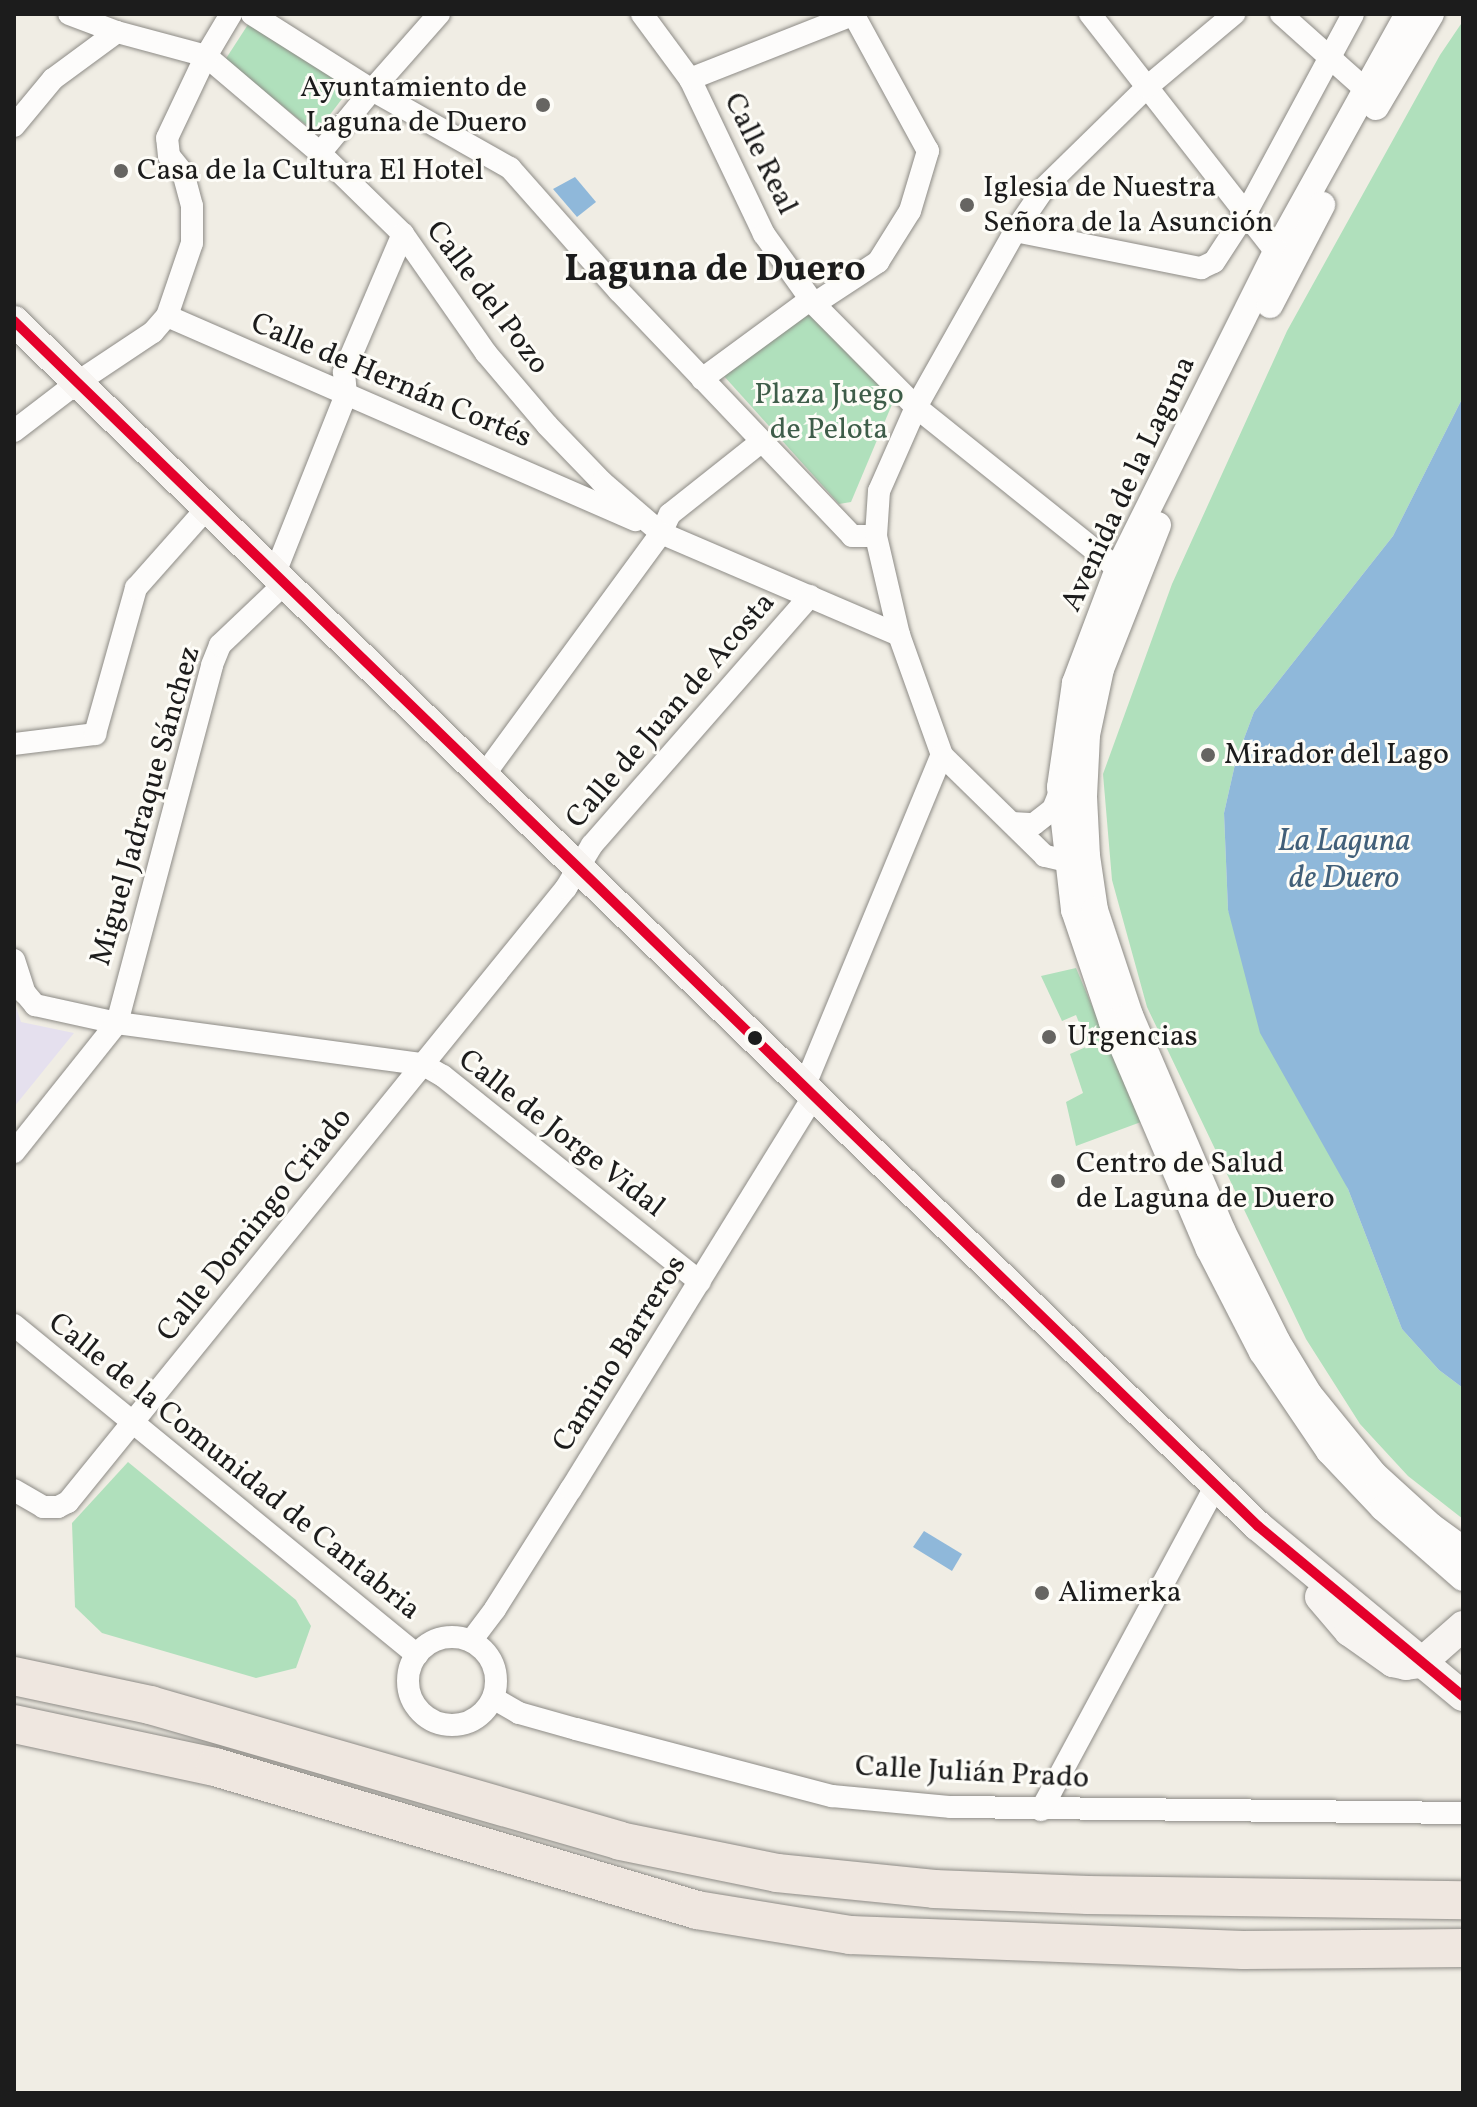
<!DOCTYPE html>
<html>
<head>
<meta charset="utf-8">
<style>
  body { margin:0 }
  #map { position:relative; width:1477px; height:2107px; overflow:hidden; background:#f0ede4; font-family:Vollkorn,serif }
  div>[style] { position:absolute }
  .built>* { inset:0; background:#e5e0ee }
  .green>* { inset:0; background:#b0e0bc }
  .water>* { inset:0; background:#8fb8da }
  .roads { filter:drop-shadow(0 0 2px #8d8b86) drop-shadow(0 0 2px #8d8b86) }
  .minor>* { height:22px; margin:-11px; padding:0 11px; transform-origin:11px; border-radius:11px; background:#fdfcfb }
  .minor>.ring { margin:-11px; padding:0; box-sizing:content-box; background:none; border:22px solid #fdfcfb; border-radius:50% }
  .tertiary>* { height:26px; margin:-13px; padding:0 13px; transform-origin:13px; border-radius:13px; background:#fdfcfb }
  .secondary>* { height:30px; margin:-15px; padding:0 15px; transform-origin:15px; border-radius:15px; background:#f7f4f1 }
  .motorway>* { height:38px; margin:-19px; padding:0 19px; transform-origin:19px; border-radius:19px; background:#efe7e0 }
  .bus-1>* { height:10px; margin:-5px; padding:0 5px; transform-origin:5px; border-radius:5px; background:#e4002b }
  .dots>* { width:22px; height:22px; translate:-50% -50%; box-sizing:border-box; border:4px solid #fdfcf7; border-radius:50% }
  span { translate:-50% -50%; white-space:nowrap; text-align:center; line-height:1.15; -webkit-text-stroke:6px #fdfcf7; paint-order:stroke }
  .poi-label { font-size:30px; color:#1c1c1c }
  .right { translate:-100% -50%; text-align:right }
  .left { translate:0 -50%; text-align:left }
  .street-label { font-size:30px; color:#1c1c1c }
  .park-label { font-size:30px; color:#3e5d49 }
  .water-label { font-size:32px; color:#415f79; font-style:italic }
  .district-label { font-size:38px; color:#1c1c1c; font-weight:700 }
  .frame { position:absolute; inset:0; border:16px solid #1c1c1c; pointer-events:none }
</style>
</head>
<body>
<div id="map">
  <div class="built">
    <div style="clip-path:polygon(14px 1001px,21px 1022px,74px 1033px,14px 1107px)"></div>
  </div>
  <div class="green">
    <div style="clip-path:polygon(1463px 21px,1463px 397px,1393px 536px,1254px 712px,1236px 760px,1224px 813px,1228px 910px,1348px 1189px,1402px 1329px,1439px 1370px,1463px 1388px,1463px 1519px,1408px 1476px,1360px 1424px,1306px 1339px,1147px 1007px,1112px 880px,1103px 774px,1172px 584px,1287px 331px,1440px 55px)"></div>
    <div style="clip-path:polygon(249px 23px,351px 87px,316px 133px,225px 60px)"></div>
    <div style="clip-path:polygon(808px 314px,879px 382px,893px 402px,851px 502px,839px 504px,723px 375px)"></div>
    <div style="clip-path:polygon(1076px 968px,1141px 1122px,1076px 1146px,1066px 1102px,1083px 1093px,1070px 1054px,1088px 1046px,1076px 1015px,1062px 1021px,1041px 976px)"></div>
    <div style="clip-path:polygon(128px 1462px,296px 1600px,311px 1626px,296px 1668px,256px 1678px,102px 1633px,75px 1607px,72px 1523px)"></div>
  </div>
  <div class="water">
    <div style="clip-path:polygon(575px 177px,596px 202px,577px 217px,553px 189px)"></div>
    <div style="clip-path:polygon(1463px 397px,1463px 1388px,1439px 1370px,1402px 1329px,1348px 1189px,1260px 1033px,1228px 910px,1224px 813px,1236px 760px,1254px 712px,1393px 536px)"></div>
    <div style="clip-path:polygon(924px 1531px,962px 1554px,952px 1571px,913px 1547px)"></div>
  </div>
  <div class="roads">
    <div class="minor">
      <div style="left:69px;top:14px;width:51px;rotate:20.6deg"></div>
      <div style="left:117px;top:32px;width:92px;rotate:15.1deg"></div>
      <div style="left:206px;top:56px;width:150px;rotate:40.4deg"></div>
      <div style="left:320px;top:153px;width:82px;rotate:-50.5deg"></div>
      <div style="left:372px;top:90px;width:142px;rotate:-147.7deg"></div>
      <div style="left:439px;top:14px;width:101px;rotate:131.4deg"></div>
      <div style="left:372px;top:90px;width:159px;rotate:29.5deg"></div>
      <div style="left:510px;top:168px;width:164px;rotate:48.5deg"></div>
      <div style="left:619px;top:291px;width:338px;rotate:46.4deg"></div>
      <div style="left:852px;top:536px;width:24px"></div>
      <div style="left:642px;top:14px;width:81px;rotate:53.6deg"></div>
      <div style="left:690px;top:79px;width:172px;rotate:64.5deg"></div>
      <div style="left:764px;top:234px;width:86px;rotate:54.5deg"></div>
      <div style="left:814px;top:304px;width:145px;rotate:45.3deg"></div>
      <div style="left:916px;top:407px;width:259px;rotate:38.7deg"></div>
      <div style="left:1090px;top:14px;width:302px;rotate:52deg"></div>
      <div style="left:1281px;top:14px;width:114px;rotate:41.8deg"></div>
      <div style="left:690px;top:79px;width:177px;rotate:-21.5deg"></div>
      <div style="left:14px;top:126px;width:61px;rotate:-50.3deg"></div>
      <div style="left:53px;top:79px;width:79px;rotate:-36.3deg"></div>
      <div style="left:320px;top:153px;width:116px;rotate:44.3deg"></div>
      <div style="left:403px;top:234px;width:145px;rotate:55.1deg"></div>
      <div style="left:486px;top:353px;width:94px;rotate:49.7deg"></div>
      <div style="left:547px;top:425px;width:79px;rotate:46deg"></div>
      <div style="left:602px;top:482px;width:78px;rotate:40.8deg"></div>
      <div style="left:661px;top:533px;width:259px;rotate:23.2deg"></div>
      <div style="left:1015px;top:231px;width:190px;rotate:11.3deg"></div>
      <div style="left:1201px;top:268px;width:14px;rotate:-25deg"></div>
      <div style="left:1214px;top:262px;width:59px;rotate:-56.9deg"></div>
      <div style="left:1246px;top:213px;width:226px;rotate:-61.7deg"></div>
      <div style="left:814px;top:304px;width:77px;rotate:-33.3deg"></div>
      <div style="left:878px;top:262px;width:60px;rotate:-57.9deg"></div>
      <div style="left:910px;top:211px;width:63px;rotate:-73.3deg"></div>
      <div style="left:928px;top:151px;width:155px;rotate:-118.6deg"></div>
      <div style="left:167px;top:316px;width:511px;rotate:23.55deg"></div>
      <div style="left:702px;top:379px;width:135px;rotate:-36.3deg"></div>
      <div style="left:14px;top:431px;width:81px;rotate:-37.4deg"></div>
      <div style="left:78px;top:382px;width:90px;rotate:-33.7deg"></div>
      <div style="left:153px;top:332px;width:21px;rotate:-49deg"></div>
      <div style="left:167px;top:316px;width:77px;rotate:-71.1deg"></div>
      <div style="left:192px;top:243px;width:37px;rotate:-90deg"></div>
      <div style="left:192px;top:206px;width:34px;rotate:-105deg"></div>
      <div style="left:183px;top:173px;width:22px;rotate:-129deg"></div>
      <div style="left:169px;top:156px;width:18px;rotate:-96deg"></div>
      <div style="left:167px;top:138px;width:91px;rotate:-64.6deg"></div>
      <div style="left:206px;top:56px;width:49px;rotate:-59.2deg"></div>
      <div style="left:275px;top:573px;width:192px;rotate:-68.3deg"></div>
      <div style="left:346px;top:395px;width:23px;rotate:-95deg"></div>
      <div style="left:344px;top:372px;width:150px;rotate:-66.9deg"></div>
      <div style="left:14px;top:744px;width:82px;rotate:-7deg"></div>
      <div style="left:95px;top:734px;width:152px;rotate:-74.3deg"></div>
      <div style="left:136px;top:588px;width:107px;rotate:-48.4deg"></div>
      <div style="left:484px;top:775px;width:300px;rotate:-53.8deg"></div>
      <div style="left:661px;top:533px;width:21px;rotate:-65deg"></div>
      <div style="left:670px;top:514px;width:116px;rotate:-38.4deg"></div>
      <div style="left:1012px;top:823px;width:22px;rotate:3deg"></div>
      <div style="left:1034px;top:824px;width:24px;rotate:-38deg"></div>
      <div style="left:1053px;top:809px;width:18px;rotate:-68deg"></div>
      <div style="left:1082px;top:857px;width:16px;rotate:165deg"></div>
      <div style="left:1067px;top:861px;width:23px;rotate:-167deg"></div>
      <div style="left:1045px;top:856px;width:144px;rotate:-135.6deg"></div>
      <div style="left:942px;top:755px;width:127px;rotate:-109.7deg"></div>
      <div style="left:899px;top:635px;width:102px;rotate:-103.1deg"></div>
      <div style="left:876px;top:536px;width:45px;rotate:-86.2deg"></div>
      <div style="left:879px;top:491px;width:92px;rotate:-66.2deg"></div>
      <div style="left:916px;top:407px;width:202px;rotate:-60.6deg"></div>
      <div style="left:1015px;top:231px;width:53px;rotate:-55.7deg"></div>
      <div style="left:1045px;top:187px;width:143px;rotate:-44.4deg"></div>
      <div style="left:1147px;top:87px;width:114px;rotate:-40deg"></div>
      <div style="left:14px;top:960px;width:35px;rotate:72deg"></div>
      <div style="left:25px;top:993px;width:16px;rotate:50deg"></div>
      <div style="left:35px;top:1005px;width:84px;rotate:12.4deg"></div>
      <div style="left:117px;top:1023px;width:308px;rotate:7.7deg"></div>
      <div style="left:422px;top:1064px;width:24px;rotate:30deg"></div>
      <div style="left:443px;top:1076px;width:329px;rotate:38.7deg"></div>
      <div style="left:805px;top:1085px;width:357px;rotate:-67.5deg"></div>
      <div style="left:14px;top:1152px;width:165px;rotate:-51.4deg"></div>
      <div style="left:117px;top:1023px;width:370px;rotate:-75.1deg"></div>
      <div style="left:212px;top:665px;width:22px;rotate:-68deg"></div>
      <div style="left:220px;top:645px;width:90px;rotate:-43.6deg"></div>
      <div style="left:14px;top:1325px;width:521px;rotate:39.31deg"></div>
      <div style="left:14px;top:1490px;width:34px;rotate:30deg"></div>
      <div style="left:43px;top:1507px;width:15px"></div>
      <div style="left:58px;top:1507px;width:11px;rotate:-27deg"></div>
      <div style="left:68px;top:1502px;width:791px;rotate:-50.96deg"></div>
      <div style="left:566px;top:888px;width:50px;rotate:-58.8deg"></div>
      <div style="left:592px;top:845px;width:331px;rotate:-48.8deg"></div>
      <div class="ring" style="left:408px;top:1637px;width:66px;height:66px"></div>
      <div style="left:471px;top:1641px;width:40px;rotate:-53deg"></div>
      <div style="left:495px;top:1609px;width:142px;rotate:-57.7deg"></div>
      <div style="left:571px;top:1489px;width:462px;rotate:-58.3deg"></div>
      <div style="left:493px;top:1698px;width:30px;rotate:30deg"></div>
      <div style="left:519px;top:1713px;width:59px;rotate:15.7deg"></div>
      <div style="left:576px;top:1729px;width:265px;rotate:14.7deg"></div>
      <div style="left:832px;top:1796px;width:120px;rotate:5.3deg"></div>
      <div style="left:951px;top:1807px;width:512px;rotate:0.67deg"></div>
      <div style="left:1041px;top:1810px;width:369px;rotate:-61.7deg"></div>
    </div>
    <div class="tertiary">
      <div style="left:1408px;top:14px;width:272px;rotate:119deg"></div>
      <div style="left:1276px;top:252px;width:354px;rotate:116.5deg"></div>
      <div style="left:1118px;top:569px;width:122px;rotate:110.7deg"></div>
      <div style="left:1075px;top:683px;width:105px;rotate:98.2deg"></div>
      <div style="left:1060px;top:787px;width:124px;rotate:83.5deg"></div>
      <div style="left:1074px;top:910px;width:118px;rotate:71.3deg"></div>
      <div style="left:1112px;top:1022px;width:247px;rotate:66.9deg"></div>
      <div style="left:1209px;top:1249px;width:116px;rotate:62.8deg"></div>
      <div style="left:1262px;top:1352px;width:120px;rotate:55.9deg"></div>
      <div style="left:1329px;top:1451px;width:79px;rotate:46.5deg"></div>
      <div style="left:1383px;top:1508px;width:106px;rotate:41.2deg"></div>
      <div style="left:1376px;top:107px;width:108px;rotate:-59.4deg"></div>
      <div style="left:1270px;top:305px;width:113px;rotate:-62.5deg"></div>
      <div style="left:1158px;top:525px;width:155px;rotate:111.6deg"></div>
      <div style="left:1101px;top:669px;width:67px;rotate:102deg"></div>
      <div style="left:1087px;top:735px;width:62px;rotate:92.8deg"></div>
      <div style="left:1084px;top:797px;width:59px;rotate:87.1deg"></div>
      <div style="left:1087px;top:856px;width:55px;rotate:81.6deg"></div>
      <div style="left:1095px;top:910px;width:111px;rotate:71.6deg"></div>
      <div style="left:1130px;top:1015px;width:234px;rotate:66.8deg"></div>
      <div style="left:1222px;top:1230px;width:124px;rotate:63.6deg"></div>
      <div style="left:1277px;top:1341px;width:62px;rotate:58.9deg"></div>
      <div style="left:1309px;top:1394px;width:103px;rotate:50.9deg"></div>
      <div style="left:1374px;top:1474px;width:77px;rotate:42.4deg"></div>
      <div style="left:1431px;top:1526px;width:39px;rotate:36deg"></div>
    </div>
    <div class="secondary">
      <div style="left:14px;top:321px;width:1732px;rotate:44.09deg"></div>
      <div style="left:1258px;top:1526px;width:266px;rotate:39.7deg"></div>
      <div style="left:1320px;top:1597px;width:45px;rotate:49.5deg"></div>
      <div style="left:1349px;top:1631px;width:54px;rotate:35.2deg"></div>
      <div style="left:1393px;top:1662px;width:13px;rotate:13deg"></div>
      <div style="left:1406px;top:1665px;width:15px;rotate:-8deg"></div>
      <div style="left:1421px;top:1663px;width:56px;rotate:-41.4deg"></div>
    </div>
    <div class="motorway">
      <div style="left:14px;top:1676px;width:139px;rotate:12deg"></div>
      <div style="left:150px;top:1705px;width:489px;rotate:16.1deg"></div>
      <div style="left:620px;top:1841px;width:160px;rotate:11.5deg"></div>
      <div style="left:777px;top:1873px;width:158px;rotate:5.8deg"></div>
      <div style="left:934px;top:1889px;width:154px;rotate:2.2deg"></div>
      <div style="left:1088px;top:1895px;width:375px;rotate:0.8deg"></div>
      <div style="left:14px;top:1724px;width:206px;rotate:12.1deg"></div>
      <div style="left:215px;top:1767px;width:503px;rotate:16.52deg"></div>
      <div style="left:697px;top:1910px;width:155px;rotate:9.3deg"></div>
      <div style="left:850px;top:1935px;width:393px;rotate:2.2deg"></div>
      <div style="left:1243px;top:1950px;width:220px;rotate:-0.5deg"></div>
    </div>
  </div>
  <div class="bus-1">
    <div style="left:14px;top:321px;width:1732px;rotate:44.09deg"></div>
    <div style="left:1258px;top:1526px;width:266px;rotate:39.7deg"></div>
  </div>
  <div class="dots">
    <div style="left:543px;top:105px;background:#666562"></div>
    <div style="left:121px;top:171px;background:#666562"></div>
    <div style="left:967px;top:205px;background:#666562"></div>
    <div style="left:1208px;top:755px;background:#666562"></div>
    <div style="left:1049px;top:1037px;background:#666562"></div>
    <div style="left:755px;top:1038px;background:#1c1c1c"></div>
    <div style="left:1058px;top:1181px;background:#666562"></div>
    <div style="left:1042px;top:1593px;background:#666562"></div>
  </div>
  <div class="poi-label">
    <span class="right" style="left:527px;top:105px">Ayuntamiento de<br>Laguna de Duero</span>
    <span class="left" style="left:137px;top:171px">Casa de la Cultura El Hotel</span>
    <span class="left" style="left:983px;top:205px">Iglesia de Nuestra<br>Señora de la Asunción</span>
    <span class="left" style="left:1224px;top:755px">Mirador del Lago</span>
    <span class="left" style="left:1067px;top:1037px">Urgencias</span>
    <span class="left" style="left:1076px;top:1181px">Centro de Salud<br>de Laguna de Duero</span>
    <span class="left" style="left:1058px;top:1593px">Alimerka</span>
  </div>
  <div class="street-label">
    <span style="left:760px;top:154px;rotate:64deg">Calle Real</span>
    <span style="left:487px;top:298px;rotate:53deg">Calle del Pozo</span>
    <span style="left:391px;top:381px;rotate:23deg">Calle de Hernán Cortés</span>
    <span style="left:1129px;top:484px;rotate:-65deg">Avenida de la Laguna</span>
    <span style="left:671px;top:711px;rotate:-49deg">Calle de Juan de Acosta</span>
    <span style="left:146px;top:806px;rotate:-74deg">Miguel Jadraque Sánchez</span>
    <span style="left:561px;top:1134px;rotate:38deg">Calle de Jorge Vidal</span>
    <span style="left:255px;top:1225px;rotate:-51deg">Calle Domingo Criado</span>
    <span style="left:620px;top:1354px;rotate:-58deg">Camino Barreros</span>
    <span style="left:234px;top:1467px;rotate:39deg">Calle de la Comunidad de Cantabria</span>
    <span style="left:972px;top:1773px;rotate:3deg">Calle Julián Prado</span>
  </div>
  <div class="park-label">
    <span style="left:829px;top:412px">Plaza Juego<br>de Pelota</span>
  </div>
  <div class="water-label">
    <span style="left:1344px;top:861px">La Laguna<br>de Duero</span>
  </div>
  <div class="district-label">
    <span style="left:715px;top:271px">Laguna de Duero</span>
  </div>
  <div class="frame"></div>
</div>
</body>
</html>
